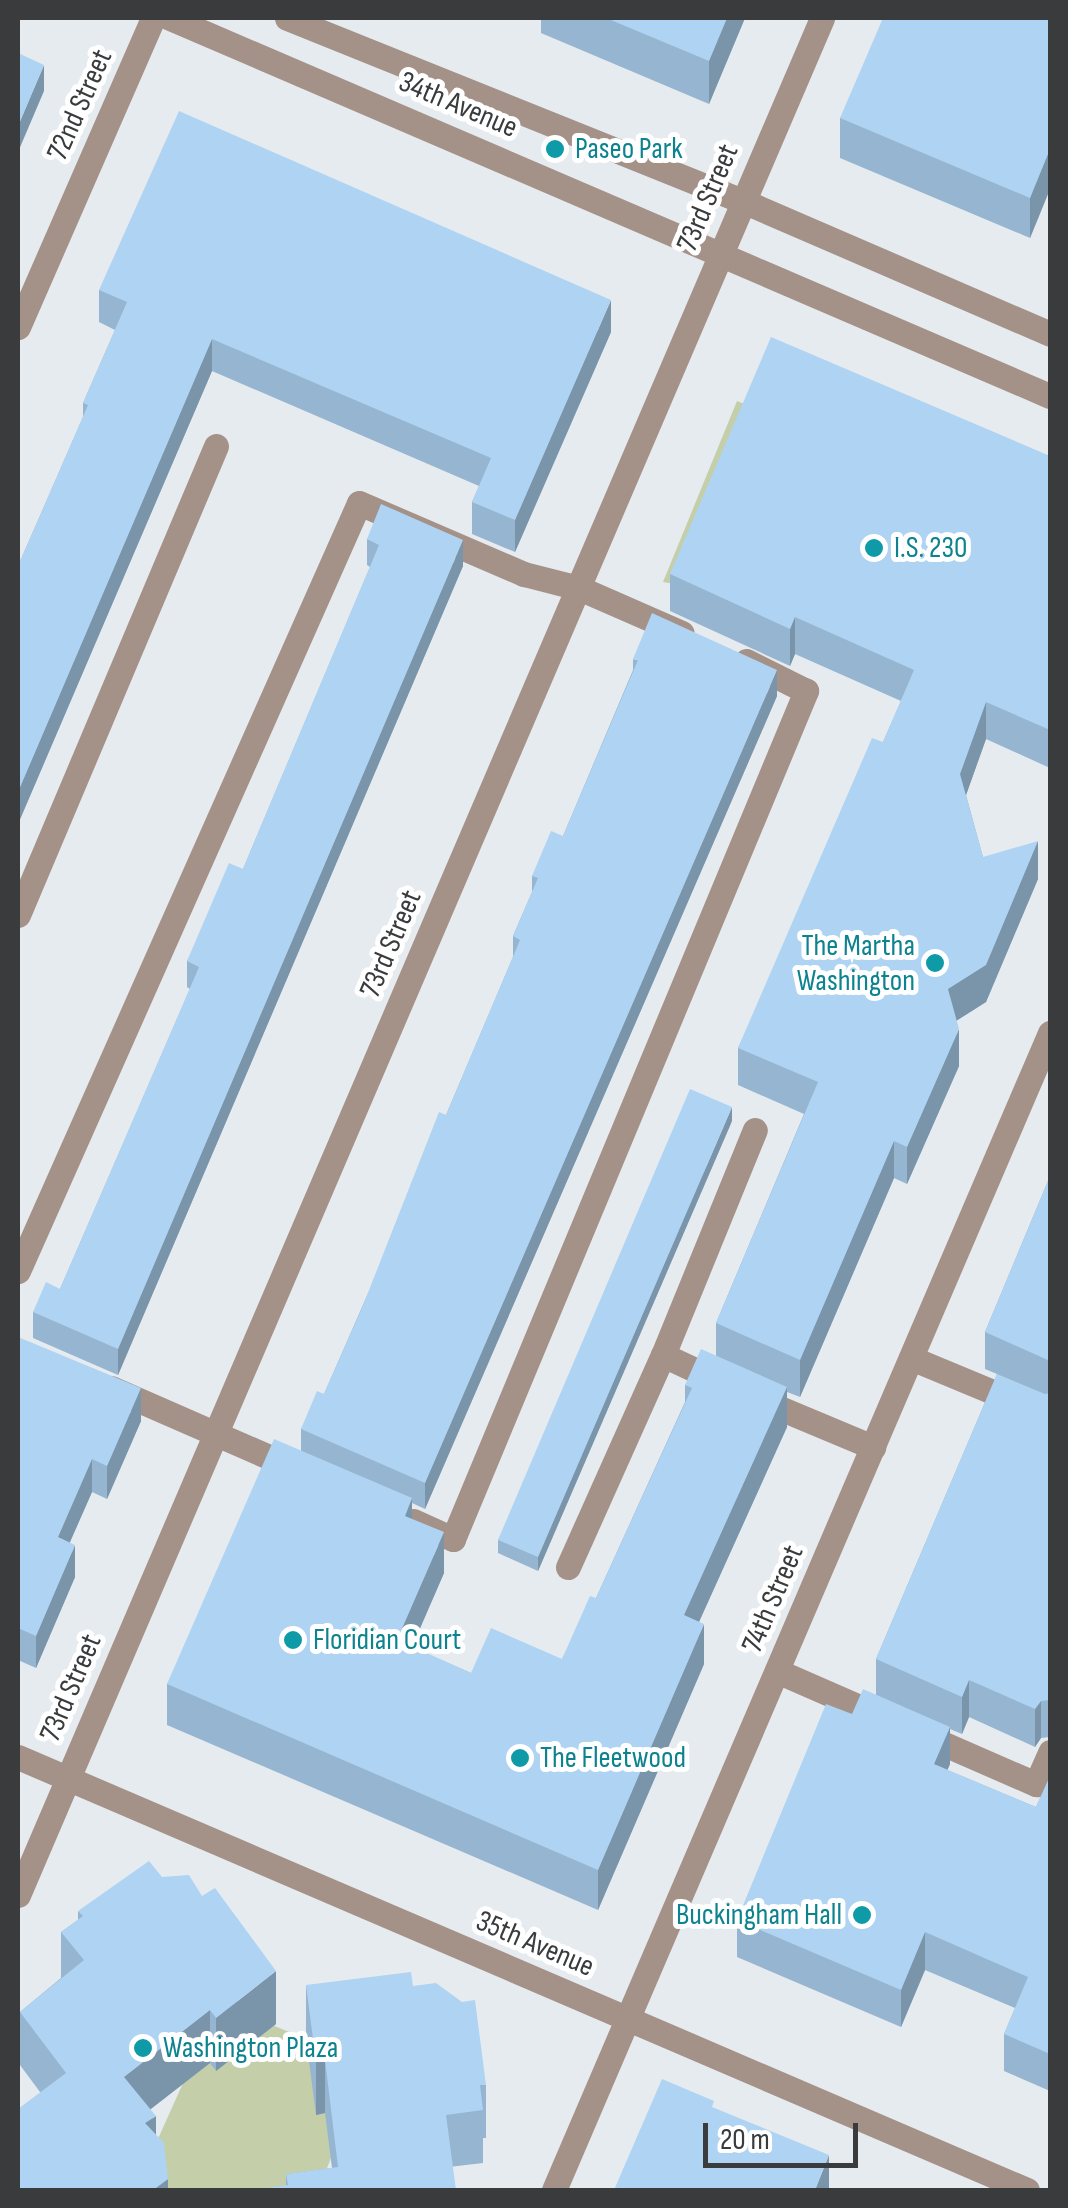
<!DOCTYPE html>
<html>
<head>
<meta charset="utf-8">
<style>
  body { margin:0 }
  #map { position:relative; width:1068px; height:2208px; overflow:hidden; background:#e6ebef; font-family:"Sofia Sans Condensed",sans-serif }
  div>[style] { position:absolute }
  .green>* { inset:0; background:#c4cfaa }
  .minor>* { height:25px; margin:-12.5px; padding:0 12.5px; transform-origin:12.5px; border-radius:12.5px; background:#a49188 }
  .wall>* { inset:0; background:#96b5d0 }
  .shaded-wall>* { inset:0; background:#7a94a9 }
  .building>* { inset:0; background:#afd3f2 }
  .dots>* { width:28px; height:28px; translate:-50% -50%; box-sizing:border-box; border:5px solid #fff; border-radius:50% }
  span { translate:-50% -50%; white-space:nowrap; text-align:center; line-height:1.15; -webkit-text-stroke:10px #fff; paint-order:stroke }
  .street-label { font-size:30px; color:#393b3c }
  .culture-label { font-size:30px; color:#0d838f }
  .left { translate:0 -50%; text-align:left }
  .right { translate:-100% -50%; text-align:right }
  .frame { position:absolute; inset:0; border:20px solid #393b3c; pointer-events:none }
  .scale { position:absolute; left:703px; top:2123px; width:155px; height:45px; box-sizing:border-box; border:5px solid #393b3c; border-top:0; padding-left:12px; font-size:30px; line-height:35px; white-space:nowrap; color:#393b3c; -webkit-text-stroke:8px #fff; paint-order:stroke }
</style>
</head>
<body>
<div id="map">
  <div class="green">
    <div style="clip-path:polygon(737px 401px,749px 406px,675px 584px,663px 582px)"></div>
    <div style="clip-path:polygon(219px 2003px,369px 2065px,318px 2190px,135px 2190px)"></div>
  </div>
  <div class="minor">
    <div style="left:170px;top:18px;width:958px;rotate:23.25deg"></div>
    <div style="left:287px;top:18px;width:491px;rotate:21.9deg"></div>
    <div style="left:743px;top:201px;width:335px;rotate:23.4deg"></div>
    <div style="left:18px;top:327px;width:337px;rotate:-66.4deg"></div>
    <div style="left:18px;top:915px;width:509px;rotate:-67.11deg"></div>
    <div style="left:18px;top:1271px;width:840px;rotate:-66.06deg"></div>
    <div style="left:359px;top:503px;width:180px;rotate:23.3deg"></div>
    <div style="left:524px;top:574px;width:57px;rotate:14.3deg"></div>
    <div style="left:579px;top:588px;width:112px;rotate:23.6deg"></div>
    <div style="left:663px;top:1355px;width:64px;rotate:25deg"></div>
    <div style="left:911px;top:1358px;width:151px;rotate:22.6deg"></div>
    <div style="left:111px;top:1388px;width:200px;rotate:23.6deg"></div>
    <div style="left:758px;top:1399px;width:125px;rotate:22.7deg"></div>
    <div style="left:413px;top:1521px;width:44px;rotate:24.2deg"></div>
    <div style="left:453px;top:1539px;width:919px;rotate:-67.4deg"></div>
    <div style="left:806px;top:691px;width:67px;rotate:-153.4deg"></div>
    <div style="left:568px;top:1567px;width:232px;rotate:-65.9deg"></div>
    <div style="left:663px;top:1355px;width:243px;rotate:-67.8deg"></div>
    <div style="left:777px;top:1671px;width:283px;rotate:23.6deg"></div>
    <div style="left:1036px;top:1784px;width:35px;rotate:-66deg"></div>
    <div style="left:18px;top:1757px;width:1098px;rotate:23.23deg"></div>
    <div style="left:18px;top:1895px;width:2042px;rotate:-66.81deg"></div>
    <div style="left:554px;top:2190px;width:1259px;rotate:-66.8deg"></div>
  </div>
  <div class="wall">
    <div style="clip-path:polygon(541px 18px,745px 18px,709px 104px,541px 33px)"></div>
    <div style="clip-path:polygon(1050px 18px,1050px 189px,1030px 238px,840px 158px,840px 118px)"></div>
    <div style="clip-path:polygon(99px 290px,611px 332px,515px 552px,472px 534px,472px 502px,479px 486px,212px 371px,18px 824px,18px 566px,83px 417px,83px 403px,115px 330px,99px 322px)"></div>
    <div style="clip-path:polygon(1050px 456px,1050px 768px,986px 739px,966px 795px,983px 857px,1038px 879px,986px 1002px,956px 1021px,959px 1066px,907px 1184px,894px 1178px,800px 1397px,787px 1392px,787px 1427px,699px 1622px,704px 1664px,598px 1910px,167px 1725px,167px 1684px,301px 1451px,301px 1429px,324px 1394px,446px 1115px,513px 957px,513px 936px,532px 892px,532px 876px,563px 836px,633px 670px,633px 659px,777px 696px,425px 1509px,412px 1503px,412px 1519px,444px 1573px,412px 1647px,471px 1673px,562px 1659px,596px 1598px,685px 1402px,685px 1385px,716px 1356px,716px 1323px,804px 1114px,738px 1085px,738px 1048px,883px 742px,901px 701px,795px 654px,790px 666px,670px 611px,670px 574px)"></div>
    <div style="clip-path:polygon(367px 539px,463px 566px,118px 1375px,33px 1338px,33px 1312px,60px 1289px,190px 989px,187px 987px,187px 961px,243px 869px,370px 567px,367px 565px)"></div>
    <div style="clip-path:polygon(732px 1121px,538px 1571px,498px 1553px,498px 1540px)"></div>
    <div style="clip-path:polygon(1050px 1176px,1050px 1737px,1041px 1738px,1035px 1747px,969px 1717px,962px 1734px,950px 1729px,950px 1764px,947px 1770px,1036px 1807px,1050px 1776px,1050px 2091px,1004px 2071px,1004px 2034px,1015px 2008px,925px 1970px,901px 2027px,737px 1957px,737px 1920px,852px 1714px,876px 1695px,876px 1659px,997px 1374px,985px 1369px,985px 1332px)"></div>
    <div style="clip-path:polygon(18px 1337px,141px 1421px,107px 1499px,92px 1492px,70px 1542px,75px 1577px,36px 1668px,18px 1660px)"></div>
    <div style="clip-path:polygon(78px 1911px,276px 2024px,216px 2071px,210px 2063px,150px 2109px,168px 2190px,40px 2092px,20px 2065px,20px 2012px,61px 1978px,61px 1932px,78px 1920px)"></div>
    <div style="clip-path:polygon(306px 1985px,413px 1986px,486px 2085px,486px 2138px,483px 2138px,483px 2163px,286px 2186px,286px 2174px,332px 2168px,325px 2113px,316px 2115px,306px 2038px)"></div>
  </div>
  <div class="shaded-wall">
    <div style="clip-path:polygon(727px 18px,745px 18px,709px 104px,709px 61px)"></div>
    <div style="clip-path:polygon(44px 65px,44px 91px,18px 152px,18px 126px)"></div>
    <div style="clip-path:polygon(1050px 149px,1050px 189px,1030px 238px,1030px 198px)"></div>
    <div style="clip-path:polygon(611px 300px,611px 332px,515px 552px,515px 520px)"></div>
    <div style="clip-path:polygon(212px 339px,212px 371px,18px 824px,18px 792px)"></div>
    <div style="clip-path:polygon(463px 540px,463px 566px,118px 1375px,118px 1349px)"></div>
    <div style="clip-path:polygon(795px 617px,795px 654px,790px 666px,790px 629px)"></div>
    <div style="clip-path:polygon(777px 670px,777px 696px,425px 1509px,425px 1483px)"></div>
    <div style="clip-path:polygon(986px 702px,986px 739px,960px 812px,960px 774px)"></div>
    <div style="clip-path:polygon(1038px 841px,1038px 879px,986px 1002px,948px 1026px,948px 989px)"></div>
    <div style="clip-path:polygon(959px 1029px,959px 1066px,907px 1184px,907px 1147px)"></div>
    <div style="clip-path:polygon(732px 1107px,732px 1121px,538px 1571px,538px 1557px)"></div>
    <div style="clip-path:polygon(894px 1141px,894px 1178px,800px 1397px,800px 1360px)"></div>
    <div style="clip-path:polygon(787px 1387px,787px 1427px,684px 1655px,684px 1615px)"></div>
    <div style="clip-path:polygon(141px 1388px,141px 1421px,107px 1499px,107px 1466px)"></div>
    <div style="clip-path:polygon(92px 1459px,92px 1492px,58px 1569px,58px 1537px)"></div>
    <div style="clip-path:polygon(412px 1498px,412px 1539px,405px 1516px)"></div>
    <div style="clip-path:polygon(444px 1532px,444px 1573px,397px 1681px,397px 1640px)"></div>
    <div style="clip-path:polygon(75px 1545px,75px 1577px,36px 1668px,36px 1636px)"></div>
    <div style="clip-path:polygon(704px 1624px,704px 1664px,598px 1910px,598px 1870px)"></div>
    <div style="clip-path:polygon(969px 1680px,969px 1717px,962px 1734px,962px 1697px)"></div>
    <div style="clip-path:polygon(1041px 1701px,1041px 1738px,1035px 1747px,1035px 1709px)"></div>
    <div style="clip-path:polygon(950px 1727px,950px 1764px,934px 1801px,934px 1764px)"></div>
    <div style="clip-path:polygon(925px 1932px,925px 1970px,901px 2027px,901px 1990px)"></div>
    <div style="clip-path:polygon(276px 1971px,276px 2024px,216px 2071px,216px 2018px)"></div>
    <div style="clip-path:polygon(210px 2010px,210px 2063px,124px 2130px,124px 2077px)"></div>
    <div style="clip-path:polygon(325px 2060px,325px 2113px,316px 2115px,316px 2062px)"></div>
    <div style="clip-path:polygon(156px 2116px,156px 2169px,145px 2123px)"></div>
    <div style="clip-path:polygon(829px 2155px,829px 2190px,815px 2190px)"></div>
    <div style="clip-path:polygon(168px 2179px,168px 2190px,153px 2190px)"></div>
  </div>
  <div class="building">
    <div style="clip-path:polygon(606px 18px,727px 18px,709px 61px)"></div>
    <div style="clip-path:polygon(883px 18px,1050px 18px,1050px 149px,1030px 198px,840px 118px)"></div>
    <div style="clip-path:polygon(18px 53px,44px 65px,18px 126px)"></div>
    <div style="clip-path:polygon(179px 111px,611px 300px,515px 520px,472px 502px,491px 458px,212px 339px,18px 792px,18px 566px,88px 405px,83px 403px,127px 302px,99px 290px)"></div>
    <div style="clip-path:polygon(771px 337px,1050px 456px,1050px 730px,986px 702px,960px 774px,983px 857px,1038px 841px,986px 965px,948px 989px,959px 1029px,907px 1147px,894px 1141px,800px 1360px,716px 1323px,818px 1082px,738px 1048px,872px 738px,883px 742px,914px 670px,795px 617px,790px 629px,670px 574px)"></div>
    <div style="clip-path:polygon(381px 504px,463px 540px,118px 1349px,33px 1312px,46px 1282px,60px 1289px,199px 967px,187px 961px,229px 863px,243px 869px,260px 828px,379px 545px,367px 539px)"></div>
    <div style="clip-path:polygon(652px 613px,777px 670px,425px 1483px,301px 1429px,317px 1391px,324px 1394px,362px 1308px,439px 1112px,446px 1115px,520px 940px,513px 936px,538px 878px,532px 876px,551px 831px,563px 836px,638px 660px,633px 659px)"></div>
    <div style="clip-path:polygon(690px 1089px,732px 1107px,538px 1557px,498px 1540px)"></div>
    <div style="clip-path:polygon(1050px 1176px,1050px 1361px,985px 1332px)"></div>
    <div style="clip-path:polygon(18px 1337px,141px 1388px,107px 1466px,92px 1459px,58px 1537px,75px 1545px,36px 1636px,18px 1628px)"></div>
    <div style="clip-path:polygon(701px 1349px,787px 1387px,684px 1615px,704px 1624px,598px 1870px,167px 1684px,274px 1439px,412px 1498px,405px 1516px,444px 1532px,397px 1640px,471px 1673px,491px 1628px,562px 1659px,590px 1596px,596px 1598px,692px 1388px,685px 1385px)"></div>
    <div style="clip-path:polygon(997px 1374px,1045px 1394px,1050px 1393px,1050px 1700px,1041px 1701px,1035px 1709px,969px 1680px,962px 1697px,876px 1659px)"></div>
    <div style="clip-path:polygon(863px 1689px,950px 1727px,934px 1764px,1036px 1807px,1050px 1776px,1050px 2054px,1004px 2034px,1028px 1977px,925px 1932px,901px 1990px,737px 1920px,826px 1704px,852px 1714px)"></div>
    <div style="clip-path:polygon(149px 1861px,162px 1877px,189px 1875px,202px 1896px,215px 1888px,276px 1971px,216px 2018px,210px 2010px,124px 2077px,156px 2116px,145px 2123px,164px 2143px,168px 2179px,153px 2190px,18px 2190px,18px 2109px,66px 2073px,20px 2012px,84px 1960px,61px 1932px,83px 1916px,78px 1911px)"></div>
    <div style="clip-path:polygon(411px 1972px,413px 1986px,436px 1983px,462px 2002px,475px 2000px,486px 2085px,480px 2085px,483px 2110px,446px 2115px,456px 2190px,252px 2190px,288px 2185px,286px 2174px,338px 2167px,325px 2060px,316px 2062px,306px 1985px)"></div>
    <div style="clip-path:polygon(662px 2079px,714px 2101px,712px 2107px,829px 2155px,815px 2190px,614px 2190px)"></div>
  </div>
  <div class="dots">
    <div style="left:555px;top:149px;background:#0f9aa8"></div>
    <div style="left:874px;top:548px;background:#0f9aa8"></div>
    <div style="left:935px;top:963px;background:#0f9aa8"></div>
    <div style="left:293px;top:1640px;background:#0f9aa8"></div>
    <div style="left:520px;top:1758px;background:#0f9aa8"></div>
    <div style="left:862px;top:1915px;background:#0f9aa8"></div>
    <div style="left:143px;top:2048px;background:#0f9aa8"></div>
  </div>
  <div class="street-label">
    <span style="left:80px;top:105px;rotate:-66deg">72nd Street</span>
    <span style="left:458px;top:105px;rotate:23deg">34th Avenue</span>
    <span style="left:708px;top:198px;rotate:-67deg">73rd Street</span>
    <span style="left:391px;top:944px;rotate:-67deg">73rd Street</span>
    <span style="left:773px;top:1599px;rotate:-67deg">74th Street</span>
    <span style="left:71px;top:1688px;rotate:-67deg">73rd Street</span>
    <span style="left:535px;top:1944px;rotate:23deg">35th Avenue</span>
  </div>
  <div class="culture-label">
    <span class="left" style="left:575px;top:149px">Paseo Park</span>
    <span class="left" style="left:894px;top:548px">I.S. 230</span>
    <span class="right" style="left:915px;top:963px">The Martha<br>Washington</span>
    <span class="left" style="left:313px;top:1640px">Floridian Court</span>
    <span class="left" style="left:540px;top:1758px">The Fleetwood</span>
    <span class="right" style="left:842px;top:1915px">Buckingham Hall</span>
    <span class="left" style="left:163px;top:2048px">Washington Plaza</span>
  </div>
  <div class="frame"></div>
  <div class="scale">20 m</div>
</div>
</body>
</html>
